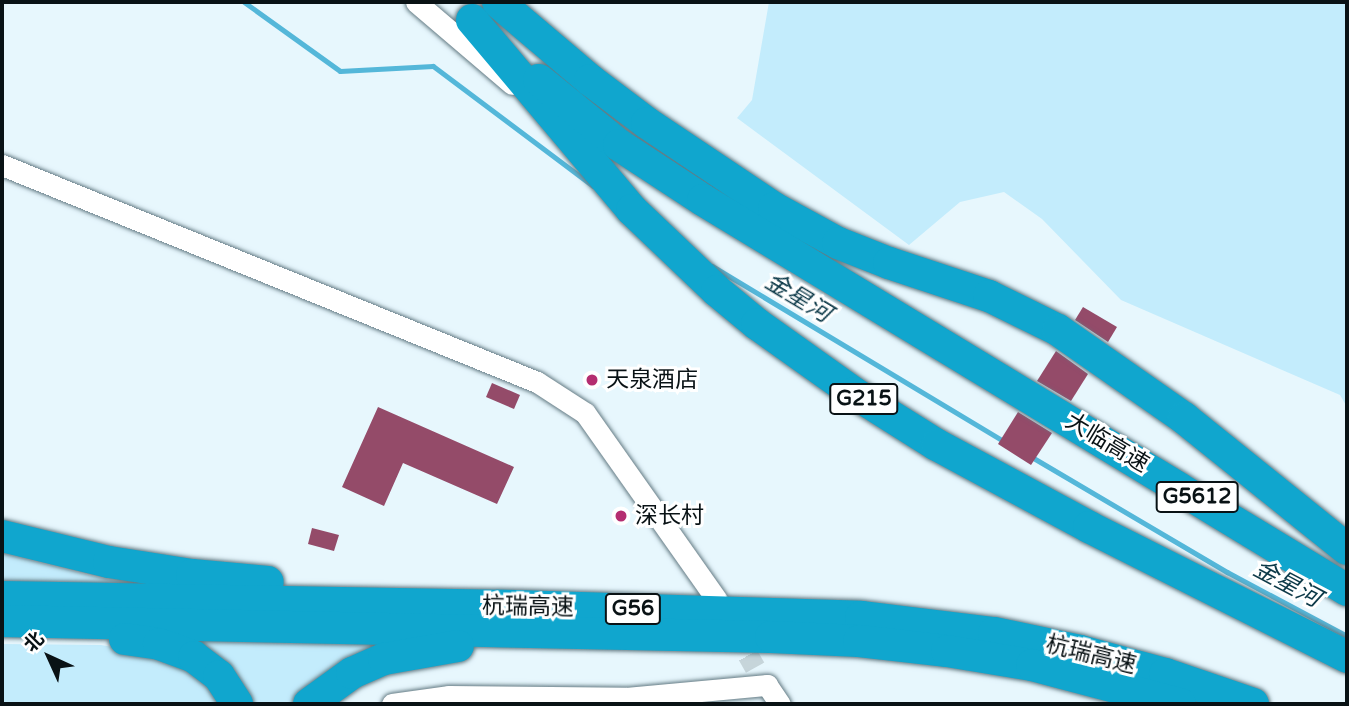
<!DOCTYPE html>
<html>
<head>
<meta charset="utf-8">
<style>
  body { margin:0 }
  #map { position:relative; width:1349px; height:706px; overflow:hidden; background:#e7f7fd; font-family:"Varela Round","Noto Sans SC",sans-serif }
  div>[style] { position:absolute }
  .green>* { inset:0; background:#c3ecfc }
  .stream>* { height:5px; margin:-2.5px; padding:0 2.5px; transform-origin:2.5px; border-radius:2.5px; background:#54b7d9 }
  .building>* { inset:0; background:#944b69 }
  .minor-tunnel>* { height:21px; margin-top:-10.5px; transform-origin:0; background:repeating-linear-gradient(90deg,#c6d5da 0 21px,transparent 0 31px) }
  .roads { filter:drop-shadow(0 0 2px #647b84) drop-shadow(0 0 2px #647b84) }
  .minor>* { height:21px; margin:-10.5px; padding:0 10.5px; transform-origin:10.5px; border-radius:10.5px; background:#fff }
  .highway>* { height:32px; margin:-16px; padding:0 16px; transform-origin:16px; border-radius:16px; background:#10a6ce }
  .dots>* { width:19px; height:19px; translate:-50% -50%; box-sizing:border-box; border:4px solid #fff; border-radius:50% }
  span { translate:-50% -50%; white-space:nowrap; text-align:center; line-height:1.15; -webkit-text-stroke:6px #fff; paint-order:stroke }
  .shield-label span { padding:2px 5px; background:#fff; border:2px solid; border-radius:5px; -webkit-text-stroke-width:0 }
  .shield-label { font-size:21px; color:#091215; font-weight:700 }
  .poi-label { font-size:23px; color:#091215 }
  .left { translate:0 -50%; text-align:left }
  .street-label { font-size:23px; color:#091215 }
  .water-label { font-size:24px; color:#0c3948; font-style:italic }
  .frame { position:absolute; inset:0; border:4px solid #091215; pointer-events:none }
  .north { position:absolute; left:14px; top:622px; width:70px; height:70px; -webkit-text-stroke:5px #fff; paint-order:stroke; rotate:315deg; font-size:19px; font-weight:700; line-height:28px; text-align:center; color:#091215 }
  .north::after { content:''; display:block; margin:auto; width:24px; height:32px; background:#091215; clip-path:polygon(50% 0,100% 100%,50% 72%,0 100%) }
</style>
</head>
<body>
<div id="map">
  <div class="green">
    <div style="clip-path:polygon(769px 2px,1347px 2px,1347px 407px,1340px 395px,1121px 300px,1042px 219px,1004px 192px,960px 202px,909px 245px,737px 118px,752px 100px)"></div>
    <div style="clip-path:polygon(2px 553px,92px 576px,139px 586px,2px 584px)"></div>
    <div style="clip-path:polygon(180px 640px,386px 644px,297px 704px,246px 704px)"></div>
    <div style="clip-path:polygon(2px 644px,101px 645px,169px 657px,197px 670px,225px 704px,2px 704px)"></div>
  </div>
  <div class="stream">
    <div style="left:244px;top:2px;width:118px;rotate:35.7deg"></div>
    <div style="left:340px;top:71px;width:93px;rotate:-3.1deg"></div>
    <div style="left:433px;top:66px;width:200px;rotate:36.9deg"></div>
    <div style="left:712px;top:266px;width:344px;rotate:31deg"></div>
    <div style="left:1030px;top:456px;width:229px;rotate:30.5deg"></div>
    <div style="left:1227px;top:572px;width:136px;rotate:28.1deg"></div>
  </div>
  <div class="building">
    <div style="clip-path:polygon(1083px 307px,1117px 327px,1108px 342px,1075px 320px)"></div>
    <div style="clip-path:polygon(1056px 351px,1088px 374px,1071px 401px,1037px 381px)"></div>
    <div style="clip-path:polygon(492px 383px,520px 395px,514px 409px,486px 397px)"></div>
    <div style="clip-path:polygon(378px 407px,514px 467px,497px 504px,403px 463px,384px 506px,342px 487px)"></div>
    <div style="clip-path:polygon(1018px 412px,1052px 433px,1031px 465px,998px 444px)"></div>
    <div style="clip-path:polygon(312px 528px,339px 535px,334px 551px,308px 544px)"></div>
  </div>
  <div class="minor-tunnel">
    <div style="left:733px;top:628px;width:45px;rotate:60.6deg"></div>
  </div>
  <div class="roads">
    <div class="minor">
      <div style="left:416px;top:2px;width:126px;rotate:40.5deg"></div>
      <div style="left:2px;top:165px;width:577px;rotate:22.08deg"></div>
      <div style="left:537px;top:382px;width:57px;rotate:32.9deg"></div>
      <div style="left:585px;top:413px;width:228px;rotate:54.8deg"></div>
      <div style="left:392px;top:704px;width:58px;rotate:-8deg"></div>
      <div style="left:449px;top:696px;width:177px;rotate:0.6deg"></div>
      <div style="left:626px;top:698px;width:142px;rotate:-5.3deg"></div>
      <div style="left:767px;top:685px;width:23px;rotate:56deg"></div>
    </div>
    <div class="highway">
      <div style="left:498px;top:2px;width:121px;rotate:40.3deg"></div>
      <div style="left:590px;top:80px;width:71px;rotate:37deg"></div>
      <div style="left:647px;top:123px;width:153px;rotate:33.8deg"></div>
      <div style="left:774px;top:208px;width:73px;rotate:28.7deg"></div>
      <div style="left:838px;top:243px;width:55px;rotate:21.4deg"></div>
      <div style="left:889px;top:263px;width:105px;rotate:18.3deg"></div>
      <div style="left:989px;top:296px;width:77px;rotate:26.2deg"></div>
      <div style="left:1058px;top:330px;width:154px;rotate:34.9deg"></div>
      <div style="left:1184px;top:418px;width:209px;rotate:38.8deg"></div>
      <div style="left:472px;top:20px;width:248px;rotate:49.9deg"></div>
      <div style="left:632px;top:210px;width:117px;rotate:43.6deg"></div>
      <div style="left:717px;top:291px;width:52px;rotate:39.5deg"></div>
      <div style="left:757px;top:324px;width:119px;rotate:35.4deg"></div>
      <div style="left:854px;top:393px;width:98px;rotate:32.1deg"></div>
      <div style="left:937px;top:445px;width:173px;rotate:28.3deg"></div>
      <div style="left:1089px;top:527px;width:289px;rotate:26.7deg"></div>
      <div style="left:539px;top:80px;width:103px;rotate:39.1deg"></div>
      <div style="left:619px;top:145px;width:100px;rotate:33.2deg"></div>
      <div style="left:703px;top:200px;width:753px;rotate:31.2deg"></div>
      <div style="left:2px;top:536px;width:110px;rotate:13.7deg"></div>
      <div style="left:109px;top:562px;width:84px;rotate:8.9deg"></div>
      <div style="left:192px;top:575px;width:76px;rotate:5.3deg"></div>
      <div style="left:2px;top:597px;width:514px;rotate:1deg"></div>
      <div style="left:516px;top:606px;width:345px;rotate:1.8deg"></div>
      <div style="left:861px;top:617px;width:134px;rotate:6.9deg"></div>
      <div style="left:994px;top:633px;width:88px;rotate:11.8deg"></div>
      <div style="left:1080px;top:651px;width:88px;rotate:15.1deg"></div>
      <div style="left:1165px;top:674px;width:93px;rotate:18.8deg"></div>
      <div style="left:2px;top:621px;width:769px;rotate:1.19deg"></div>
      <div style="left:771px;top:637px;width:88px;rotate:2.6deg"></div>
      <div style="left:859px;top:641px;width:89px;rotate:6.5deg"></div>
      <div style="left:947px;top:651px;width:86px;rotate:9.4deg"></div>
      <div style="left:1032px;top:665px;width:153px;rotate:14.8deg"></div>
      <div style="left:125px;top:639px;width:34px;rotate:8deg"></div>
      <div style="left:159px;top:644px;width:37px;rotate:20deg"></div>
      <div style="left:194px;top:657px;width:31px;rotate:37deg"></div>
      <div style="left:219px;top:676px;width:33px;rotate:57deg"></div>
      <div style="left:309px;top:704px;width:53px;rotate:-35.8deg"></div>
      <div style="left:352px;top:673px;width:35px;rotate:-24deg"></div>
      <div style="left:384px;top:659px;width:75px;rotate:-10deg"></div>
    </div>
  </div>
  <div class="dots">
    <div style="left:592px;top:380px;background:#b42d70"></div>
    <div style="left:621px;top:516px;background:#b42d70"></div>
  </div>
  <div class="shield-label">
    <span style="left:864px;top:399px">G215</span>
    <span style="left:1197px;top:497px">G5612</span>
    <span style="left:633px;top:609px">G56</span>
  </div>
  <div class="poi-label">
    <span class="left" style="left:606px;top:380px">天泉酒店</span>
    <span class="left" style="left:635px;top:516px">深长村</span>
  </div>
  <div class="street-label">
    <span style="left:1107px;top:443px;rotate:31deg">大临高速</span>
    <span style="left:528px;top:607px;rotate:1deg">杭瑞高速</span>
    <span style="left:1091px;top:655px;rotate:14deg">杭瑞高速</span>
  </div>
  <div class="water-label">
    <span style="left:798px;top:298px;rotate:31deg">金星河</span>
    <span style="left:1287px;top:584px;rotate:28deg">金星河</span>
  </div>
  <div class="frame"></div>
  <div class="north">北</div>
</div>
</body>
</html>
